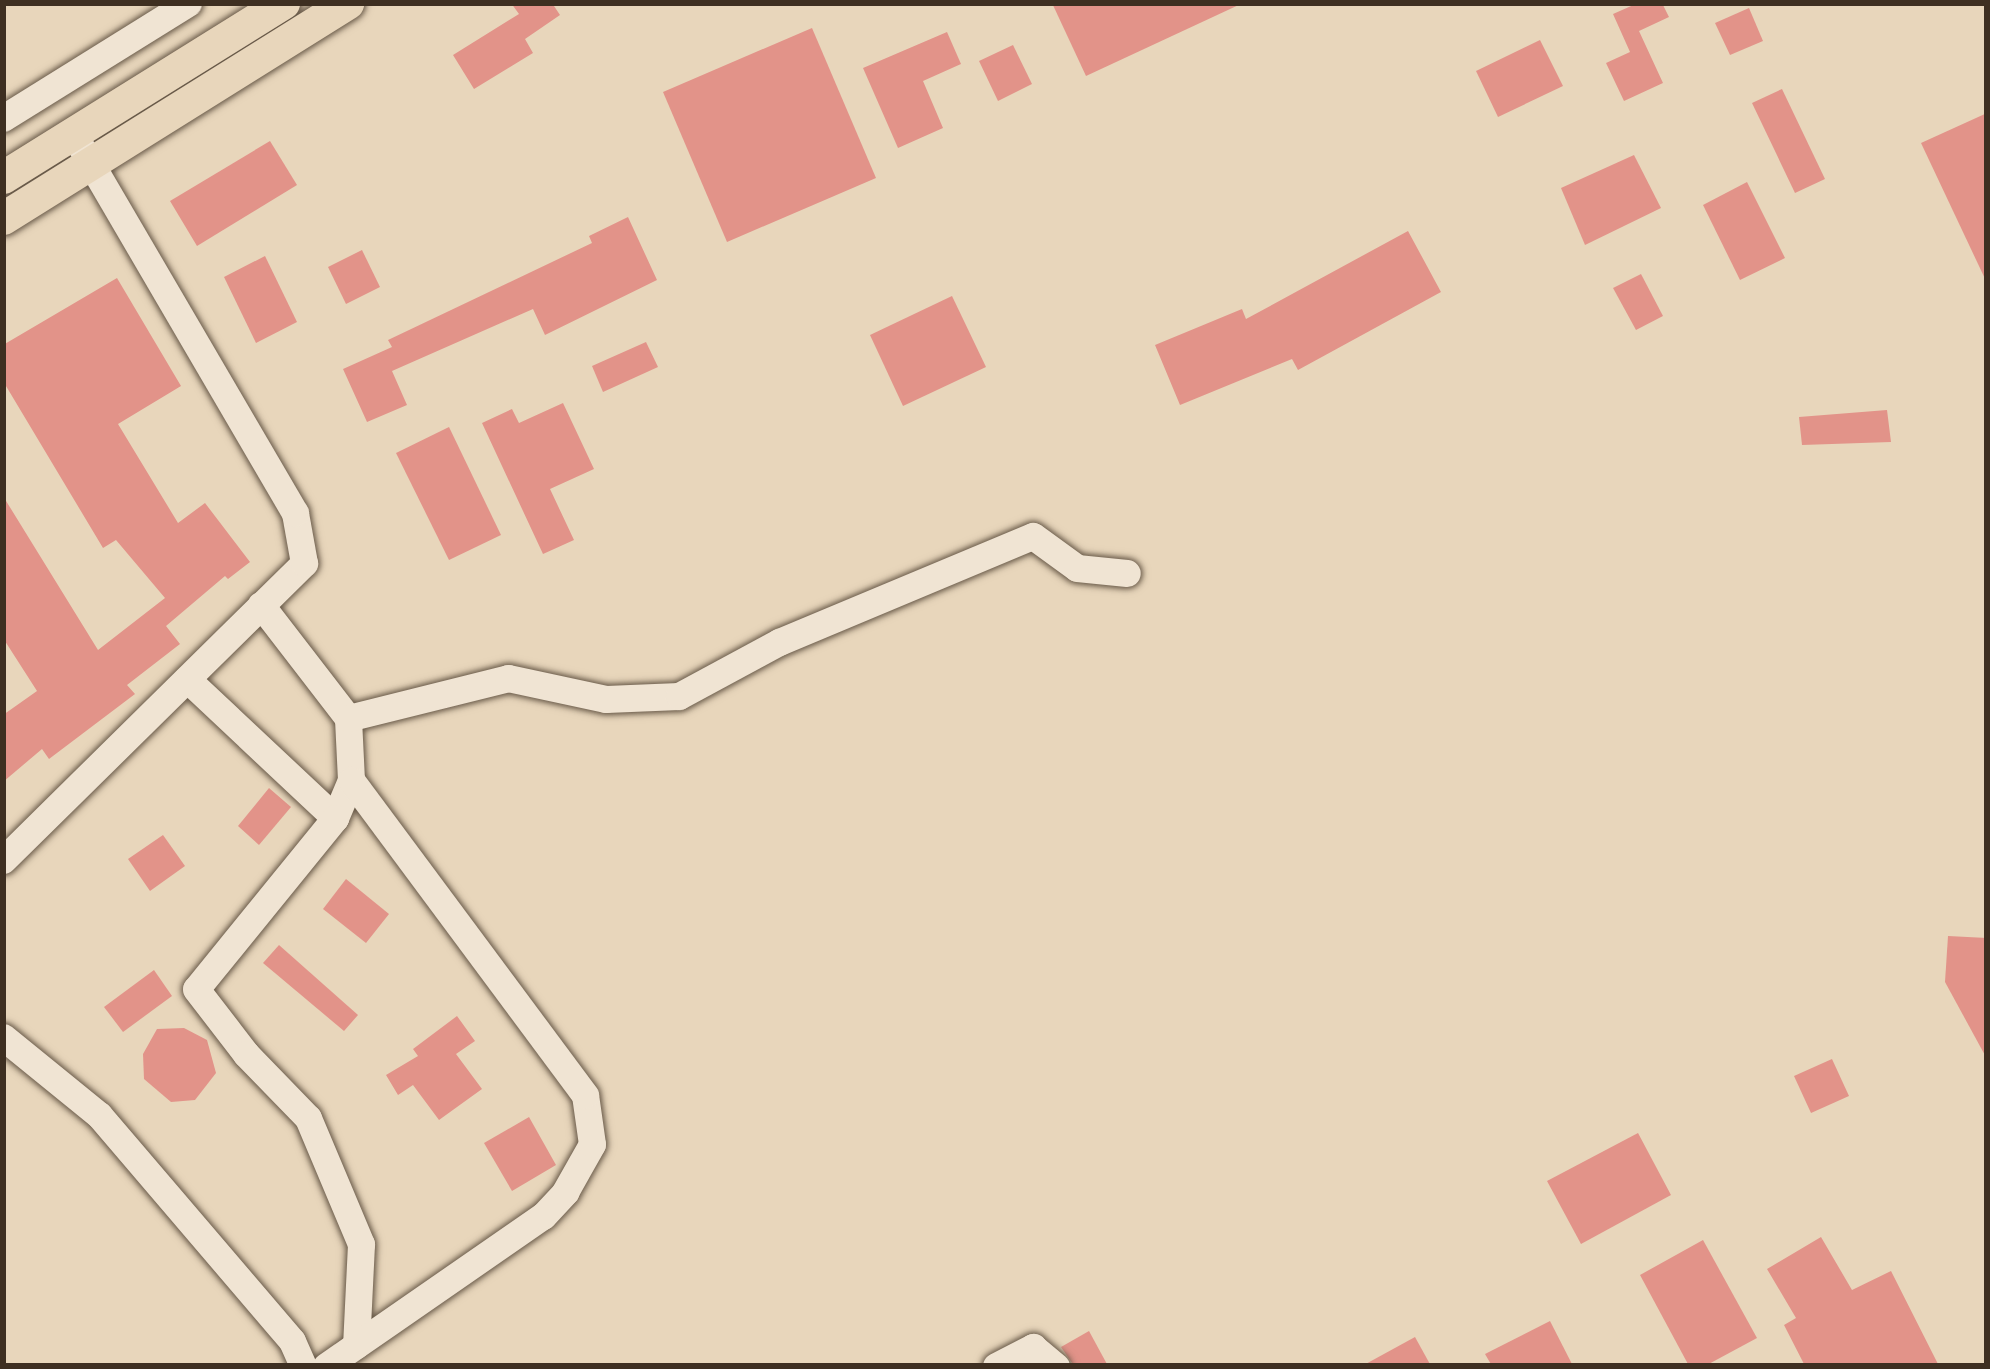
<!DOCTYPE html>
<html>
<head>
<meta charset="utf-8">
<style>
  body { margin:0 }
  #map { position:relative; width:1990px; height:1369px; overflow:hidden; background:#e8d6bb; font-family:"IM FELL DW Pica",serif }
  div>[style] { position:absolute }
  .building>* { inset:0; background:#e29389 }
  .roads { filter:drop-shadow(0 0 3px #685948) drop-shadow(0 0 3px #685948) }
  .minor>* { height:27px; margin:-13.5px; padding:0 13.5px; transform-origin:13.5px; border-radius:13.5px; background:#f0e4d3 }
  .major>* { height:33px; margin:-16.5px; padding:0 16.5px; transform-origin:16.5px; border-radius:16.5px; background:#e8d6bb }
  span { translate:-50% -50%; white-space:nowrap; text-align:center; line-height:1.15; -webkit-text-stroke:12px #f0e4d3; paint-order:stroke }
  .frame { position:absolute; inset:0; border:6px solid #3e2f21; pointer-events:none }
</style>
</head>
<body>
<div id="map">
  <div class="building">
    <div style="clip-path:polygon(511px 3px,552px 3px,560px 15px,525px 39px,533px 53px,474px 89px,453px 55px,519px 14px)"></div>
    <div style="clip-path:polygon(1052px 3px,1243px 3px,1086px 76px)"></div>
    <div style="clip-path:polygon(1638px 3px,1662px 3px,1669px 17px,1639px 31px,1663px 83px,1624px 101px,1606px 63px,1630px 52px,1613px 14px)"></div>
    <div style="clip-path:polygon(1749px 8px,1763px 41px,1730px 55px,1715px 23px)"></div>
    <div style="clip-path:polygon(812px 28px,876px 178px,727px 242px,663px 92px)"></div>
    <div style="clip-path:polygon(947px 32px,961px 64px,923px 81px,943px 128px,898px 148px,863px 68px)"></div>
    <div style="clip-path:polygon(1540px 40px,1563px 86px,1498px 117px,1476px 71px)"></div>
    <div style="clip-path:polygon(1013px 45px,1032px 84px,998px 101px,979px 61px)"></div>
    <div style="clip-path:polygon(1782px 89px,1825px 179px,1795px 193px,1752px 103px)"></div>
    <div style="clip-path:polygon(1987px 113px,1987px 283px,1921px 143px)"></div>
    <div style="clip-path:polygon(270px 141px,297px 185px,197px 246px,170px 201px)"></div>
    <div style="clip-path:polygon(1634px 155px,1661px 208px,1585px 245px,1561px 188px)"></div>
    <div style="clip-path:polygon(1747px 182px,1785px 258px,1740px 280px,1703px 205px)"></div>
    <div style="clip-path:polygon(628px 217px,657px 280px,545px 335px,533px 309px,392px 371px,407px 405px,367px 422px,343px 369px,392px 347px,388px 340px,592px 243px,589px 236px)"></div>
    <div style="clip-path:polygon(1408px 231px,1441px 292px,1298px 370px,1292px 359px,1180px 405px,1155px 345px,1242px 309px,1246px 319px)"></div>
    <div style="clip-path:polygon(362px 250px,380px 287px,346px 304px,328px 267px)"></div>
    <div style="clip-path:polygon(265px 256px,297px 322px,256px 343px,224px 277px)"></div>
    <div style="clip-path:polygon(1641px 274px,1663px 316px,1636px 330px,1613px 288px)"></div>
    <div style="clip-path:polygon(117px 278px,181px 386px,118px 424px,178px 523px,205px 503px,250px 562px,228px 579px,225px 576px,166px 626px,180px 644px,127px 685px,135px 694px,49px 759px,42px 749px,3px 782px,3px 715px,37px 691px,3px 638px,3px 496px,98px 650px,165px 598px,116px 540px,103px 548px,3px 381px,3px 345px)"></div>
    <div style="clip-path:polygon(952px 296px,986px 367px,903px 406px,870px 335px)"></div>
    <div style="clip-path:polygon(646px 342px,658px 367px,603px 392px,592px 366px)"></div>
    <div style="clip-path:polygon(563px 403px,594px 469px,550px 489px,574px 540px,543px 554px,482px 423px,512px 409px,519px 423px)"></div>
    <div style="clip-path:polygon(1887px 410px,1891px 442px,1802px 445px,1799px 417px)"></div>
    <div style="clip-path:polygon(449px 427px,501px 535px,449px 560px,396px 453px)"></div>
    <div style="clip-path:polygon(269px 788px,291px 807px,259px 845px,238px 826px)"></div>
    <div style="clip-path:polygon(163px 835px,185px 866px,150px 891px,128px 859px)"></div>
    <div style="clip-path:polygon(346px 879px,389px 914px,366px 943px,323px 909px)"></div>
    <div style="clip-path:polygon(1948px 936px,1987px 938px,1987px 1059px,1945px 982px)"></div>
    <div style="clip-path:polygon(279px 945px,358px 1015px,344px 1031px,263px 963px)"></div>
    <div style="clip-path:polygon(154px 970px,172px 996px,123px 1032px,104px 1007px)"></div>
    <div style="clip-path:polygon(457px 1016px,475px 1041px,456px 1054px,482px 1089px,439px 1120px,413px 1085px,398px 1095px,386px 1075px,418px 1056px,413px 1049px)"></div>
    <div style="clip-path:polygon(184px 1028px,207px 1040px,216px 1073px,195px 1100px,171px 1102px,144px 1079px,143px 1054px,157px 1029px)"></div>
    <div style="clip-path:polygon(1832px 1059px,1849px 1096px,1811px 1113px,1794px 1076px)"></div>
    <div style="clip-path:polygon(529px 1117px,556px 1165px,512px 1191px,484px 1143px)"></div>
    <div style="clip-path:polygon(1638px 1133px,1671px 1195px,1581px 1244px,1547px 1181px)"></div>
    <div style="clip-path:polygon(1821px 1237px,1852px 1290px,1891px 1271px,1939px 1366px,1805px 1366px,1784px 1325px,1796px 1318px,1767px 1269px)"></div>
    <div style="clip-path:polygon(1703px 1240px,1757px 1338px,1705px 1366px,1689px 1366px,1640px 1275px)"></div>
    <div style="clip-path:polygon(1550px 1321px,1573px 1366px,1492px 1366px,1485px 1354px)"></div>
    <div style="clip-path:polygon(1089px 1331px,1108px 1366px,1074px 1366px,1061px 1347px)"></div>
    <div style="clip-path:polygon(1415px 1337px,1431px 1366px,1362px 1366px)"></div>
  </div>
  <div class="roads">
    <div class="minor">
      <div style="left:3px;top:118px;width:218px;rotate:-31.9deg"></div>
      <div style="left:187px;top:679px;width:203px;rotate:43.2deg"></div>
      <div style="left:335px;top:818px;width:41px;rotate:-67.2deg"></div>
      <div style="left:351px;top:780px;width:62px;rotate:-92.8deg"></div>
      <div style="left:348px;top:718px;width:143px;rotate:-127.6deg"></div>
      <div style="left:348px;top:718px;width:165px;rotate:-14deg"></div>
      <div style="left:508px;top:678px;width:100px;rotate:12.1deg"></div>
      <div style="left:606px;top:699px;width:73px;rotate:-2.4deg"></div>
      <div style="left:679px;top:696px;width:114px;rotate:-28.4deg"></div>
      <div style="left:779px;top:642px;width:275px;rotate:-22.7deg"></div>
      <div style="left:1033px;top:536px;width:54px;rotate:36deg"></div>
      <div style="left:1077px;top:568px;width:50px;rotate:5.7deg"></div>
      <div style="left:335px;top:818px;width:220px;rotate:129.1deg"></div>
      <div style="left:196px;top:989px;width:82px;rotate:52.4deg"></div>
      <div style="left:246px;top:1054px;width:89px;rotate:45.9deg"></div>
      <div style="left:308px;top:1118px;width:137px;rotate:67.2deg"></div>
      <div style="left:361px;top:1244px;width:101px;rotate:92.8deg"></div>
      <div style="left:3px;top:860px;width:423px;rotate:-44.6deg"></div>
      <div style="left:304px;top:563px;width:51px;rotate:-100.2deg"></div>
      <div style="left:295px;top:513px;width:422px;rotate:-120.3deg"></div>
      <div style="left:3px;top:1037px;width:124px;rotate:39.1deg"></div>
      <div style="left:99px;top:1115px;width:297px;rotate:49.5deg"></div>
      <div style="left:292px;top:1341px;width:27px;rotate:66deg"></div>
      <div style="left:326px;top:1366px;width:264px;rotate:-34.7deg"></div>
      <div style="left:543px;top:1216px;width:33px;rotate:-47deg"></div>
      <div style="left:565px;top:1192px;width:55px;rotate:-60.6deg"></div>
      <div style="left:592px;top:1144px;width:49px;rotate:-98.1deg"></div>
      <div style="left:585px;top:1095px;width:392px;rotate:-126.6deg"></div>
      <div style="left:996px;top:1366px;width:42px;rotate:-27.2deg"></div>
      <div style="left:1033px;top:1347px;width:30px;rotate:40deg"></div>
    </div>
    <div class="major">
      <div style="left:3px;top:177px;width:330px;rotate:-31.9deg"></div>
      <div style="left:3px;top:218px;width:406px;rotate:-32deg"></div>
    </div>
  </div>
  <div class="frame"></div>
</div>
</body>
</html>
